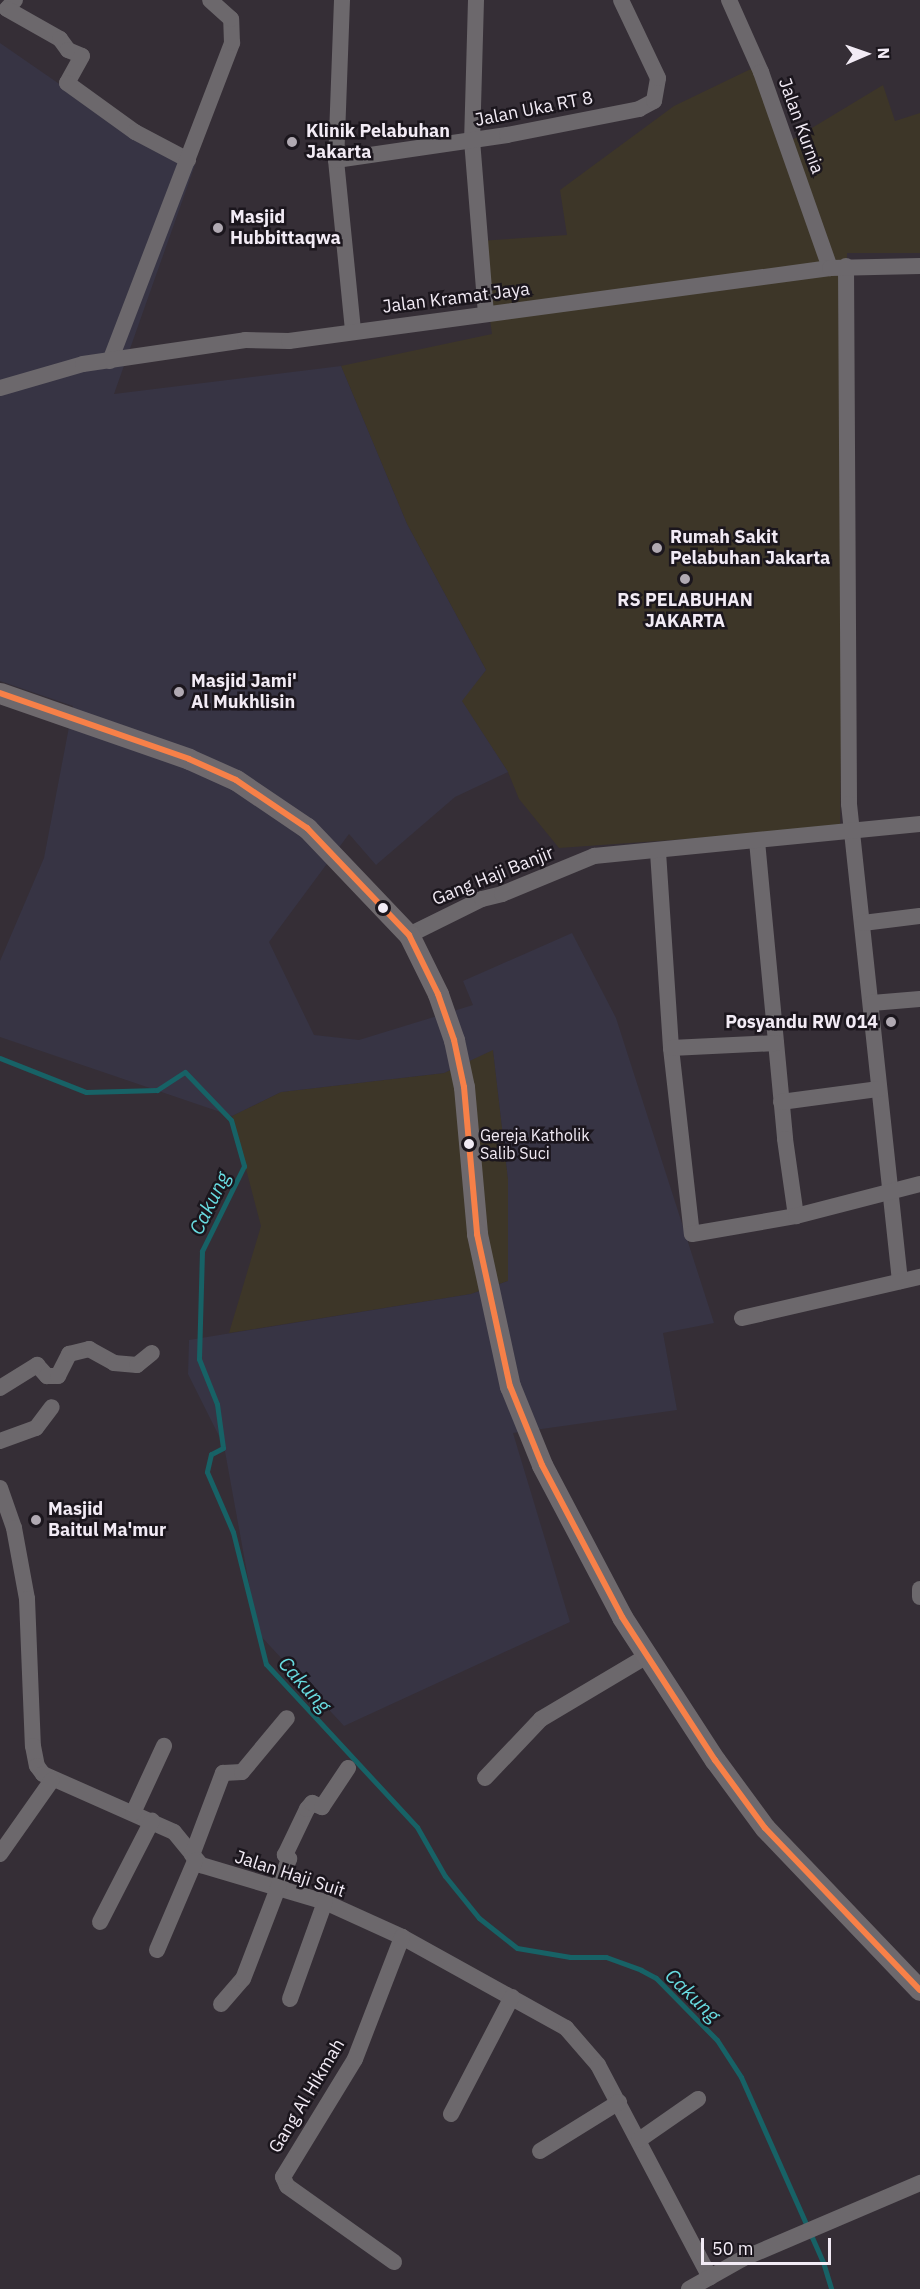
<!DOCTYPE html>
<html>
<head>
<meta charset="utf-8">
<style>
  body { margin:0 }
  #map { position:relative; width:920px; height:2289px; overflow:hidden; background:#352e36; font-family:"IBM Plex Sans",sans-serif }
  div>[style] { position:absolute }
  .commercial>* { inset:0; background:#3d3628 }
  .industrial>* { inset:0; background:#373444 }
  .stream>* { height:5px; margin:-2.5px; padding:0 2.5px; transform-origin:2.5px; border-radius:2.5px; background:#176266 }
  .minor>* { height:16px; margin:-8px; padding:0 8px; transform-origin:8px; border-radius:8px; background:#6c686c }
  .major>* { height:21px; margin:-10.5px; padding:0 10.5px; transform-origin:10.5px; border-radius:10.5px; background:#6e696d }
  .bus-1>* { height:6px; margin:-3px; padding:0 3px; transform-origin:3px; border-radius:3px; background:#f78048 }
  .dots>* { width:16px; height:16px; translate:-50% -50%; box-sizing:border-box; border:3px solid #1b161d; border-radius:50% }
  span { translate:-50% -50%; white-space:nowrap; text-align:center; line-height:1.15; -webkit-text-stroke:5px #1b161d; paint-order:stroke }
  .bus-label { font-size:16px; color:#f2ebf5 }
  .left { translate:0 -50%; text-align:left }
  .street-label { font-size:18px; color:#f2ebf5 }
  .poi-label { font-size:18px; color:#f2ebf5; font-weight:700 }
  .right { translate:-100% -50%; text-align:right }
  .water-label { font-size:20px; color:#68dbe0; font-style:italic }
  .north { position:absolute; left:836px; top:24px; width:60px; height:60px; -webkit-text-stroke:4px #1b161d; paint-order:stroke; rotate:88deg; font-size:16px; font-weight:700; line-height:24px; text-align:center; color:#f2ebf5 }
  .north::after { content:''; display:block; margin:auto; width:21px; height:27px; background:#f2ebf5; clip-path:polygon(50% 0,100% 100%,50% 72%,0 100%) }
  .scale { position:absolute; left:701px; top:2238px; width:130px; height:27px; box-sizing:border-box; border:3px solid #f2ebf5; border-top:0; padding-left:8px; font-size:18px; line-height:21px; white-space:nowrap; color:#f2ebf5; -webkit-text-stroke:4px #1b161d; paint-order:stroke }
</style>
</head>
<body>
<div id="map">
  <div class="commercial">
    <div style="clip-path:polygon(757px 66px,787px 143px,883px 85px,895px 121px,920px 113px,920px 253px,847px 253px,840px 828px,559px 848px,519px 799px,508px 772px,461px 700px,486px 670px,407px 524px,341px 366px,492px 334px,479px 241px,567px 235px,560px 190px,674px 106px)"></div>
    <div style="clip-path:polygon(493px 1049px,508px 1179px,508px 1281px,471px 1294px,229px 1333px,261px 1226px,232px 1116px,281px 1092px,444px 1073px)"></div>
  </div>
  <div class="industrial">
    <div style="clip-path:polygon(0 43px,152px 148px,195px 165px,114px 394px,341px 366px,407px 524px,486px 670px,462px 701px,508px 772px,455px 797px,376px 865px,349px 834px,269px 942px,314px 1035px,359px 1040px,473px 1005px,463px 981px,572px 933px,616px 1018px,714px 1323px,663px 1333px,677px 1410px,513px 1433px,570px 1622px,344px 1726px,258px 1633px,224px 1446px,188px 1374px,189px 1340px,471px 1294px,508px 1281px,508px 1179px,493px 1050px,444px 1073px,281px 1092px,232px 1116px,0 1037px,0 961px,44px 858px,73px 706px,0 681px)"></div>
  </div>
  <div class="stream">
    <div style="left:0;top:1058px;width:92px;rotate:21.6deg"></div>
    <div style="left:86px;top:1092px;width:71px;rotate:-1.6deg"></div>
    <div style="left:157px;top:1090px;width:33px;rotate:-33deg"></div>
    <div style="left:185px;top:1072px;width:66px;rotate:46.2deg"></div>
    <div style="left:231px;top:1120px;width:48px;rotate:74.2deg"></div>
    <div style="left:244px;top:1166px;width:95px;rotate:116.3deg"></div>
    <div style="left:202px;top:1251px;width:108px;rotate:91.6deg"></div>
    <div style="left:199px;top:1359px;width:48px;rotate:68.2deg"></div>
    <div style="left:217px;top:1404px;width:44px;rotate:82.2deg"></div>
    <div style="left:223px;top:1448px;width:13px;rotate:153deg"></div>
    <div style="left:211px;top:1454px;width:18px;rotate:103deg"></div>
    <div style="left:207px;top:1472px;width:65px;rotate:66.6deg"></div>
    <div style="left:233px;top:1532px;width:136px;rotate:76deg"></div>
    <div style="left:266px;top:1664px;width:222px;rotate:47.2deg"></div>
    <div style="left:417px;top:1827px;width:56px;rotate:60.3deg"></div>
    <div style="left:445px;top:1876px;width:54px;rotate:51deg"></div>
    <div style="left:479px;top:1918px;width:48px;rotate:38.3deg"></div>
    <div style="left:517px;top:1948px;width:54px;rotate:9.6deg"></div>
    <div style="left:570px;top:1957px;width:36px"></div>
    <div style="left:606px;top:1957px;width:37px;rotate:20deg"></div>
    <div style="left:641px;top:1970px;width:17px;rotate:28deg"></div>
    <div style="left:656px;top:1978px;width:87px;rotate:45.5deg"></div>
    <div style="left:717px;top:2040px;width:44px;rotate:57deg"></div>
    <div style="left:741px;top:2077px;width:202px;rotate:66.1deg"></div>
    <div style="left:823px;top:2262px;width:28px;rotate:73deg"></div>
  </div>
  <div class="minor">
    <div style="left:15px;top:0;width:12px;rotate:132deg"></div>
    <div style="left:7px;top:9px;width:61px;rotate:29.5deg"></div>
    <div style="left:60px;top:39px;width:14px;rotate:54deg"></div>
    <div style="left:68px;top:50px;width:15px;rotate:23deg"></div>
    <div style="left:82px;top:56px;width:31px;rotate:119deg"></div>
    <div style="left:67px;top:83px;width:84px;rotate:35.8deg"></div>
    <div style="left:135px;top:132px;width:60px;rotate:27.8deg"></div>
    <div style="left:342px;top:0;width:160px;rotate:92.1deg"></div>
    <div style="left:336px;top:160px;width:172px;rotate:84.3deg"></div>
    <div style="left:476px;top:0;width:140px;rotate:91.6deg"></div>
    <div style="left:472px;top:140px;width:174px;rotate:85.4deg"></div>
    <div style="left:729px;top:0;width:79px;rotate:66deg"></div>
    <div style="left:761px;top:72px;width:208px;rotate:70.6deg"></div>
    <div style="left:336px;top:160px;width:173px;rotate:-8.3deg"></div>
    <div style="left:507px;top:135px;width:135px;rotate:-11.1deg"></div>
    <div style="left:639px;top:109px;width:17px;rotate:-28deg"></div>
    <div style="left:654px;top:101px;width:23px;rotate:-80deg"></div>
    <div style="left:658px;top:78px;width:86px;rotate:-115.4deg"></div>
    <div style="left:846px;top:266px;width:538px;rotate:89.68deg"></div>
    <div style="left:849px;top:804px;width:480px;rotate:83.9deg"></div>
    <div style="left:110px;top:361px;width:341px;rotate:-69deg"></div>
    <div style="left:232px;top:43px;width:24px;rotate:-92deg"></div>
    <div style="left:231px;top:19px;width:28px;rotate:-138deg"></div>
    <div style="left:0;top:388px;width:86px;rotate:-16.1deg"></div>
    <div style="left:83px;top:364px;width:164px;rotate:-8.4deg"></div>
    <div style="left:245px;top:340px;width:44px;rotate:1.3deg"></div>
    <div style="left:289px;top:341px;width:546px;rotate:-7.68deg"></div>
    <div style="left:830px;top:268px;width:90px;rotate:-1.3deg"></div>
    <div style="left:757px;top:841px;width:299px;rotate:84.6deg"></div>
    <div style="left:785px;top:1139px;width:78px;rotate:81.9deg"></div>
    <div style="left:658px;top:852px;width:196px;rotate:86.2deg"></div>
    <div style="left:671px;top:1048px;width:187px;rotate:83.6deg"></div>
    <div style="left:692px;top:1234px;width:106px;rotate:-9.8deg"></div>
    <div style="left:796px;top:1216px;width:128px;rotate:-14.5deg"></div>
    <div style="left:863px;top:923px;width:57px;rotate:-7deg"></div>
    <div style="left:409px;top:935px;width:81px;rotate:-26.3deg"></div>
    <div style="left:482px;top:899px;width:21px;rotate:-14deg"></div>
    <div style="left:502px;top:894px;width:100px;rotate:-22.4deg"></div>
    <div style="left:594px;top:856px;width:328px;rotate:-5.6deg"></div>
    <div style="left:872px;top:1003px;width:48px;rotate:-4.8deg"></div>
    <div style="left:671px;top:1048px;width:105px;rotate:-2.7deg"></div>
    <div style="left:781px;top:1102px;width:99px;rotate:-7.6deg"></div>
    <div style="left:742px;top:1318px;width:183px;rotate:-13deg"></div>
    <div style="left:0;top:1388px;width:44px;rotate:-31.9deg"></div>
    <div style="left:37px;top:1365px;width:15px;rotate:48deg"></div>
    <div style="left:47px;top:1376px;width:11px"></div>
    <div style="left:58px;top:1376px;width:25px;rotate:-63deg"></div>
    <div style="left:69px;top:1354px;width:21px;rotate:-14deg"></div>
    <div style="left:89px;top:1349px;width:29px;rotate:29deg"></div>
    <div style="left:114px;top:1363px;width:23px;rotate:5deg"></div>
    <div style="left:137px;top:1365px;width:19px;rotate:-39deg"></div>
    <div style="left:0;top:1441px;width:38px;rotate:-20deg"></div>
    <div style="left:36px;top:1428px;width:26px;rotate:-53deg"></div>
    <div style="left:0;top:1488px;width:42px;rotate:70.7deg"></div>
    <div style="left:14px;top:1528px;width:72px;rotate:79.6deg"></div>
    <div style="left:27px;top:1599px;width:147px;rotate:87.7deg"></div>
    <div style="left:33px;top:1746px;width:20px;rotate:79deg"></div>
    <div style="left:37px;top:1766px;width:10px;rotate:53deg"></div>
    <div style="left:43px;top:1774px;width:143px;rotate:23.9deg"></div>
    <div style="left:174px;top:1832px;width:43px;rotate:50.7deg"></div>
    <div style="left:201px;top:1865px;width:129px;rotate:16.6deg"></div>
    <div style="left:325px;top:1902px;width:85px;rotate:24.4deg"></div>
    <div style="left:402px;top:1937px;width:188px;rotate:29deg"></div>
    <div style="left:566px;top:2028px;width:49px;rotate:49.1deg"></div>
    <div style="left:598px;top:2065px;width:240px;rotate:62.2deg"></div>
    <div style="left:920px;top:1589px;width:8px;rotate:90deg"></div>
    <div style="left:485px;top:1778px;width:81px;rotate:-46.5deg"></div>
    <div style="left:541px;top:1719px;width:123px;rotate:-30.7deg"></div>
    <div style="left:133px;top:1813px;width:74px;rotate:-65.2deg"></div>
    <div style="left:0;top:1854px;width:90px;rotate:-54.9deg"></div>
    <div style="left:192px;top:1855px;width:88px;rotate:-69.3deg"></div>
    <div style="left:223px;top:1773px;width:19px;rotate:-3deg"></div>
    <div style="left:242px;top:1772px;width:70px;rotate:-50.2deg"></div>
    <div style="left:100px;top:1922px;width:114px;rotate:-62.8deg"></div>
    <div style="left:157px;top:1950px;width:97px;rotate:-66.9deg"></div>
    <div style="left:290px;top:1999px;width:103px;rotate:-70.2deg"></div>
    <div style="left:221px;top:2004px;width:33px;rotate:-49deg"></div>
    <div style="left:243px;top:1979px;width:129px;rotate:-69deg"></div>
    <div style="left:289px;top:1859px;width:6px;rotate:-135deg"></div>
    <div style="left:285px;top:1855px;width:51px;rotate:-64.4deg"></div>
    <div style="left:307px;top:1809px;width:8px;rotate:-50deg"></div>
    <div style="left:312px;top:1803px;width:11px;rotate:22deg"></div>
    <div style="left:322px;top:1807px;width:47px;rotate:-56.3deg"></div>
    <div style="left:451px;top:2114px;width:132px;rotate:-62.5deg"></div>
    <div style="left:639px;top:2140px;width:72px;rotate:-34.8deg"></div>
    <div style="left:540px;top:2151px;width:93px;rotate:-31.8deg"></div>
    <div style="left:394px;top:2262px;width:131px;rotate:-144.6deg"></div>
    <div style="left:287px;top:2186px;width:10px;rotate:-114deg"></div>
    <div style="left:283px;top:2177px;width:138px;rotate:-58.6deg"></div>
    <div style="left:355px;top:2059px;width:131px;rotate:-68.9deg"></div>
    <div style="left:689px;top:2289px;width:61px;rotate:-29.5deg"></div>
    <div style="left:742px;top:2259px;width:194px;rotate:-23.1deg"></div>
  </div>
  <div class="major">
    <div style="left:0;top:693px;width:200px;rotate:19.2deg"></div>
    <div style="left:189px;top:759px;width:51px;rotate:24.1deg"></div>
    <div style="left:236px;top:780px;width:86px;rotate:34.1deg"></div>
    <div style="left:307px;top:828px;width:148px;rotate:46.4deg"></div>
    <div style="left:409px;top:935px;width:66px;rotate:63.8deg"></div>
    <div style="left:438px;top:994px;width:49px;rotate:70.8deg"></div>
    <div style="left:454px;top:1040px;width:48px;rotate:78deg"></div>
    <div style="left:464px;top:1087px;width:148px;rotate:84.9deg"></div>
    <div style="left:477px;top:1234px;width:156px;rotate:77.8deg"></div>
    <div style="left:510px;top:1386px;width:85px;rotate:67.9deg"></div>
    <div style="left:542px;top:1465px;width:172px;rotate:62.2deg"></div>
    <div style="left:622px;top:1617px;width:171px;rotate:57deg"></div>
    <div style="left:715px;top:1760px;width:84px;rotate:53.7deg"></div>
    <div style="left:765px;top:1828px;width:224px;rotate:46.3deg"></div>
  </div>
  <div class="bus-1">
    <div style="left:0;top:693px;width:200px;rotate:19.2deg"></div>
    <div style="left:189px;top:759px;width:51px;rotate:24.1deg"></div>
    <div style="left:236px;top:780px;width:86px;rotate:34.1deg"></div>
    <div style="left:307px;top:828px;width:148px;rotate:46.4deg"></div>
    <div style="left:409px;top:935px;width:66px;rotate:63.8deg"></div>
    <div style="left:438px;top:994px;width:49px;rotate:70.8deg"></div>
    <div style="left:454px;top:1040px;width:48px;rotate:78deg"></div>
    <div style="left:464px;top:1087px;width:148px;rotate:84.9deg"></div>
    <div style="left:477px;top:1234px;width:156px;rotate:77.8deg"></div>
    <div style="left:510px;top:1386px;width:85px;rotate:67.9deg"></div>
    <div style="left:542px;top:1465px;width:172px;rotate:62.2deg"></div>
    <div style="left:622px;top:1617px;width:171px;rotate:57deg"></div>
    <div style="left:715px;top:1760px;width:84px;rotate:53.7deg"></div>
    <div style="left:765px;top:1828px;width:224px;rotate:46.3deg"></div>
  </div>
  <div class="dots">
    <div style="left:292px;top:142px;background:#b0a9b2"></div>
    <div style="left:218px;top:228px;background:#b0a9b2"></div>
    <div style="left:657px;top:548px;background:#b0a9b2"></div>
    <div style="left:685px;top:579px;background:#b0a9b2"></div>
    <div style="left:179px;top:692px;background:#b0a9b2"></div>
    <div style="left:383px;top:908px;background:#f2ebf5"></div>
    <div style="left:891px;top:1022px;background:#b0a9b2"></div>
    <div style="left:469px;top:1144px;background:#f2ebf5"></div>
    <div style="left:36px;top:1520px;background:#b0a9b2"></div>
  </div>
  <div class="bus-label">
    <span class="left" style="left:480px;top:1144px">Gereja Katholik<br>Salib Suci</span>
  </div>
  <div class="street-label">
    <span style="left:534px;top:109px;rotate:-11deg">Jalan Uka RT 8</span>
    <span style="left:801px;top:126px;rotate:70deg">Jalan Kurnia</span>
    <span style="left:456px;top:298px;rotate:-7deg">Jalan Kramat Jaya</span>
    <span style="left:493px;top:876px;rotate:-22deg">Gang Haji Banjir</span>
    <span style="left:290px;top:1874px;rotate:18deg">Jalan Haji Suit</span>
    <span style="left:307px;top:2096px;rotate:-59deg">Gang Al Hikmah</span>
  </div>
  <div class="poi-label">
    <span class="left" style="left:306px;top:142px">Klinik Pelabuhan<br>Jakarta</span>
    <span class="left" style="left:230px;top:228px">Masjid<br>Hubbittaqwa</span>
    <span class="left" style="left:670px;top:548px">Rumah Sakit<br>Pelabuhan Jakarta</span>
    <span style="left:685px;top:611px">RS PELABUHAN<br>JAKARTA</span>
    <span class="left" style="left:191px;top:692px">Masjid Jami'<br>Al Mukhlisin</span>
    <span class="right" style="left:878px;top:1022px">Posyandu RW 014</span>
    <span class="left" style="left:48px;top:1520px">Masjid<br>Baitul Ma'mur</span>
  </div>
  <div class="water-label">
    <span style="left:209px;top:1203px;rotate:-64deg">Cakung</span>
    <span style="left:305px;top:1684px;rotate:48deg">Cakung</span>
    <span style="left:693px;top:1995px;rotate:44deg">Cakung</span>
  </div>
  <div class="north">N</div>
  <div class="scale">50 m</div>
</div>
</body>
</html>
